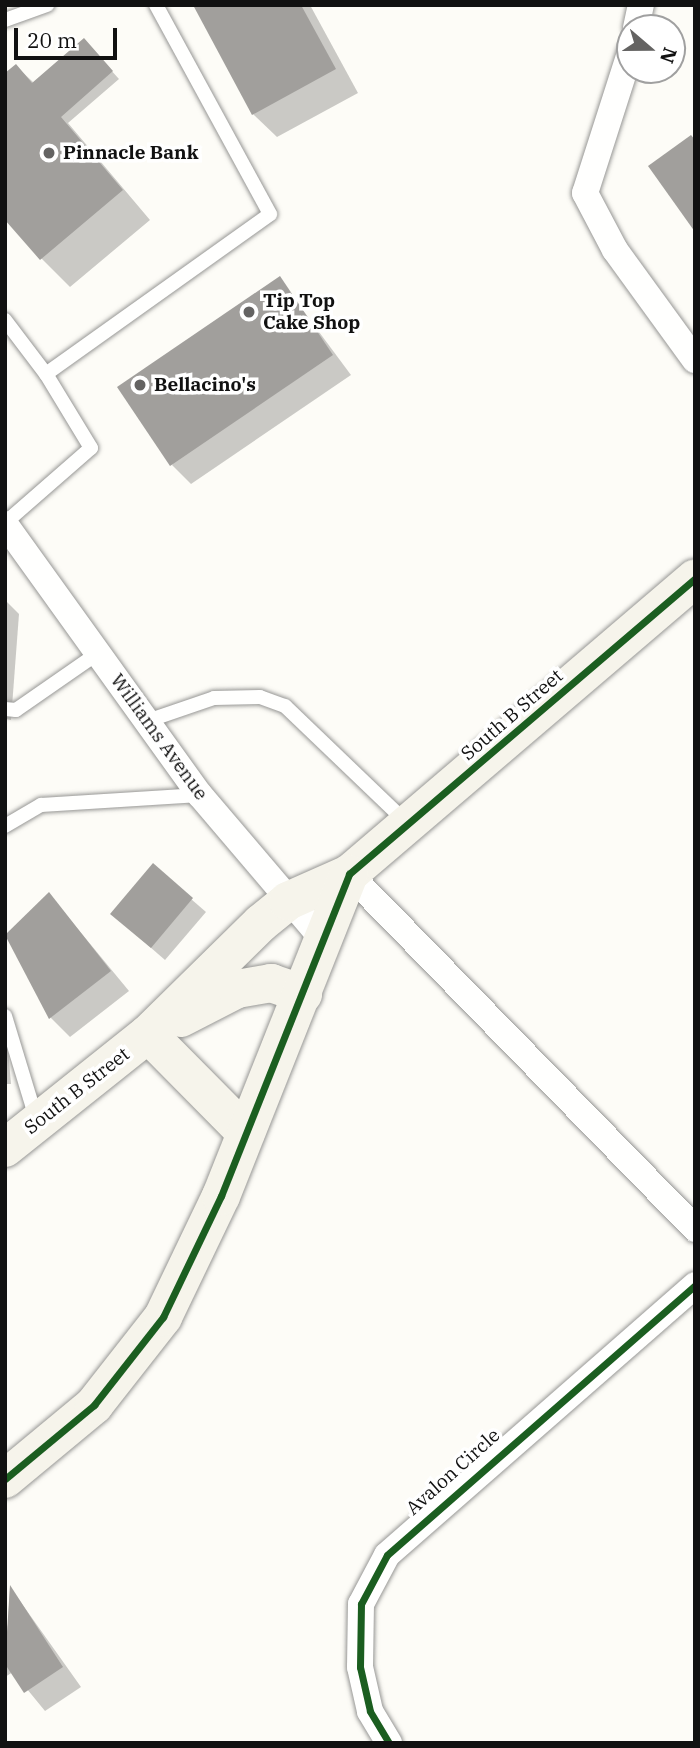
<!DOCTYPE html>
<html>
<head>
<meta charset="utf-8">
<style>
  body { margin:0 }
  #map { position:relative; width:700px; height:1748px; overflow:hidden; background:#fdfcf7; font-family:"IBM Plex Serif",serif }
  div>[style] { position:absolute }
  .shadow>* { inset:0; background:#0003 }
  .building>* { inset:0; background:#a19f9c }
  .roads { filter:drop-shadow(0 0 2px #979795) drop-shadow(0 0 2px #979795) }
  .lane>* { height:14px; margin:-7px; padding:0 7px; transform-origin:7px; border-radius:7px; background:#fffffe }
  .street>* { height:26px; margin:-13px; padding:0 13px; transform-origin:13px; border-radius:13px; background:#fffffe }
  .secondary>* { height:38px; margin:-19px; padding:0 19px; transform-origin:19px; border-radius:19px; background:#f6f4eb }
  .cycleway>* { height:7px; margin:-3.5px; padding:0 3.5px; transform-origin:3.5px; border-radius:3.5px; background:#1b5e20 }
  .dots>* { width:19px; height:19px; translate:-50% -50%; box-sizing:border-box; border:4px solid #fff; border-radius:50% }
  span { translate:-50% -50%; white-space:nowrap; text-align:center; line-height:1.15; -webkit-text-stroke:7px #fff; paint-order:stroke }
  .poi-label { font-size:19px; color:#111; font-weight:700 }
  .left { translate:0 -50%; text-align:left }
  .street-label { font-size:19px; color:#111 }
  .frame { position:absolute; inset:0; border:7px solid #111; pointer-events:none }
  .north { position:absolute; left:616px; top:14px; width:70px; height:70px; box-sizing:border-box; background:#fff; border:2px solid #a0a0a0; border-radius:50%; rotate:110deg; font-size:19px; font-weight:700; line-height:28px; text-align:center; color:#111 }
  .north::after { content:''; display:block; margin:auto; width:24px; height:32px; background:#646362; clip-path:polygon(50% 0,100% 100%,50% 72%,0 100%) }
  .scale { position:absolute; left:14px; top:28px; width:103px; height:32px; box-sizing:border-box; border:4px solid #111; border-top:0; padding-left:9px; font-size:21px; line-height:24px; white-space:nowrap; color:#111; -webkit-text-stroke:5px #fff; paint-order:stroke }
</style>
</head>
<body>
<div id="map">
  <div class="shadow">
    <div style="clip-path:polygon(195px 5px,310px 5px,358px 93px,277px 137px,253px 114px)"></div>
    <div style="clip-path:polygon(90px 47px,119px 79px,68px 123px,150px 220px,70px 287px,41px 258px,16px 66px,34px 83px)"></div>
    <div style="clip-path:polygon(279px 278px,351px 375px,191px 484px,172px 465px)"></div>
    <div style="clip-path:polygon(5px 600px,19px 614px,11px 720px,5px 719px)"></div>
    <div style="clip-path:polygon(153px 866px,206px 912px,165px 960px,112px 914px)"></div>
    <div style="clip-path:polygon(49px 894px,129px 991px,70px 1037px,51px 1018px)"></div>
    <div style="clip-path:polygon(5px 1014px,11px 1084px,5px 1084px)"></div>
    <div style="clip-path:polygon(10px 1587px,81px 1687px,45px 1711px,13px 1672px,5px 1677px)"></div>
  </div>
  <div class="building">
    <div style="clip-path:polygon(193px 5px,301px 5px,336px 69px,252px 115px)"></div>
    <div style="clip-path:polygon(84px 38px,113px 71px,61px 117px,123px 190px,40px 260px,5px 220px,5px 73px,16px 64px,32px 83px)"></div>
    <div style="clip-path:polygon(691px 135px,695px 140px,695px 232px,648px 166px)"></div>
    <div style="clip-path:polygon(280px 276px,333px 355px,170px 466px,117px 387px)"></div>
    <div style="clip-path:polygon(153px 863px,193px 898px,151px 948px,110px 914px)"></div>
    <div style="clip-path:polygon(49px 892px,111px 971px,49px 1019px,5px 935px)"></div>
    <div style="clip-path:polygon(10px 1585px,63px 1667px,24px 1693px,5px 1664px)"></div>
  </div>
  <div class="roads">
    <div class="lane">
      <div style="left:5px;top:20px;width:45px;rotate:-19.7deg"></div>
      <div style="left:5px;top:320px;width:68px;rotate:52.8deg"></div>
      <div style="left:5px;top:523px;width:114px;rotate:-41.1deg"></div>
      <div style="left:91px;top:448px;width:87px;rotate:-121.3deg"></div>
      <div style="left:46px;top:374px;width:275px;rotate:-35.5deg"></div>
      <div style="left:270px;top:214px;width:238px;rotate:-118.6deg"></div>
      <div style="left:5px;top:709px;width:11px;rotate:5deg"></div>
      <div style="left:16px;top:710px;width:100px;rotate:-34.8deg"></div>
      <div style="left:147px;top:721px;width:71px;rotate:-18.9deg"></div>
      <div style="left:214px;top:698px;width:46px;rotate:-1.2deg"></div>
      <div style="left:260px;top:697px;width:27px;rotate:20deg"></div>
      <div style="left:285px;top:706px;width:169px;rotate:43.8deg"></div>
      <div style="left:5px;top:826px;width:42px;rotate:-30.3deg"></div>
      <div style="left:41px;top:805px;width:159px;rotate:-3.6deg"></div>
      <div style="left:5px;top:1016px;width:110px;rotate:73.1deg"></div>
    </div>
    <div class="street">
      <div style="left:636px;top:28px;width:24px;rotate:-78deg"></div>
      <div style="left:630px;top:53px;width:147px;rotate:107.8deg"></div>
      <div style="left:585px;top:193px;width:64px;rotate:62.2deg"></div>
      <div style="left:615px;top:250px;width:136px;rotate:54deg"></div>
      <div style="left:5px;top:524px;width:334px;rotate:54.3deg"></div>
      <div style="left:200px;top:795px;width:193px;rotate:49.6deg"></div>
      <div style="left:349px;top:874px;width:496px;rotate:45.7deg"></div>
      <div style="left:389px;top:1743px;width:37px;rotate:-121deg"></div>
      <div style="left:370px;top:1711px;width:45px;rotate:-102.8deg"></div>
      <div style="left:360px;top:1667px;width:63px;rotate:-89.1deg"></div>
      <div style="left:361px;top:1604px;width:55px;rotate:-62deg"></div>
      <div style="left:387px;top:1555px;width:410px;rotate:-41.2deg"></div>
    </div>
    <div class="secondary">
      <div style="left:181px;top:1018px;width:63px;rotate:-27.4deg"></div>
      <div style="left:237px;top:989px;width:35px;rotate:-10deg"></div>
      <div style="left:271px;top:983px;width:34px;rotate:19deg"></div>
      <div style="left:148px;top:1034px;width:139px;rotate:45.3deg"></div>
      <div style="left:5px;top:1148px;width:183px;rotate:-38.6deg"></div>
      <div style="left:148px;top:1034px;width:158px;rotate:-44.5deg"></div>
      <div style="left:261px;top:923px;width:35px;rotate:-39deg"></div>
      <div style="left:288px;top:901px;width:67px;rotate:-23.9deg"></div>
      <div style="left:349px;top:874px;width:455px;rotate:-40.5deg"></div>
      <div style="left:5px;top:1479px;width:116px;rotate:-39.7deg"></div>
      <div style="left:94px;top:1405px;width:112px;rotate:-51.9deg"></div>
      <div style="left:163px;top:1317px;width:134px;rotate:-64.4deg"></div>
      <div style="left:221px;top:1196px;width:347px;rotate:-68.3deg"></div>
    </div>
  </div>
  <div class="cycleway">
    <div style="left:5px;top:1479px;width:116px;rotate:-39.7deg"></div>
    <div style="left:94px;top:1405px;width:112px;rotate:-51.9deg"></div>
    <div style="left:163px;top:1317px;width:134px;rotate:-64.4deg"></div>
    <div style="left:221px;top:1196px;width:347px;rotate:-68.3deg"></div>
    <div style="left:349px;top:874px;width:455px;rotate:-40.5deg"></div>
    <div style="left:389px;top:1743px;width:37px;rotate:-121deg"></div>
    <div style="left:370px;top:1711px;width:45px;rotate:-102.8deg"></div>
    <div style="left:360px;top:1667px;width:63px;rotate:-89.1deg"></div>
    <div style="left:361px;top:1604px;width:55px;rotate:-62deg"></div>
    <div style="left:387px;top:1555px;width:410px;rotate:-41.2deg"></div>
  </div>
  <div class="dots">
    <div style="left:49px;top:153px;background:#646362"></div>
    <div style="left:249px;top:312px;background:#646362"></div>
    <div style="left:140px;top:385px;background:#646362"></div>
  </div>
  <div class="poi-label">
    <span class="left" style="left:63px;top:153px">Pinnacle Bank</span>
    <span class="left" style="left:263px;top:312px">Tip Top<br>Cake Shop</span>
    <span class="left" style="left:154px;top:385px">Bellacino's</span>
  </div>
  <div class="street-label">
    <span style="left:512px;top:715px;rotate:-41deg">South B Street</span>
    <span style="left:159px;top:737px;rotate:54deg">Williams Avenue</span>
    <span style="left:77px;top:1091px;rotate:-38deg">South B Street</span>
    <span style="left:453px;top:1472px;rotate:-42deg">Avalon Circle</span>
  </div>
  <div class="frame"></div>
  <div class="north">N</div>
  <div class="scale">20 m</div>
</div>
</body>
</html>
